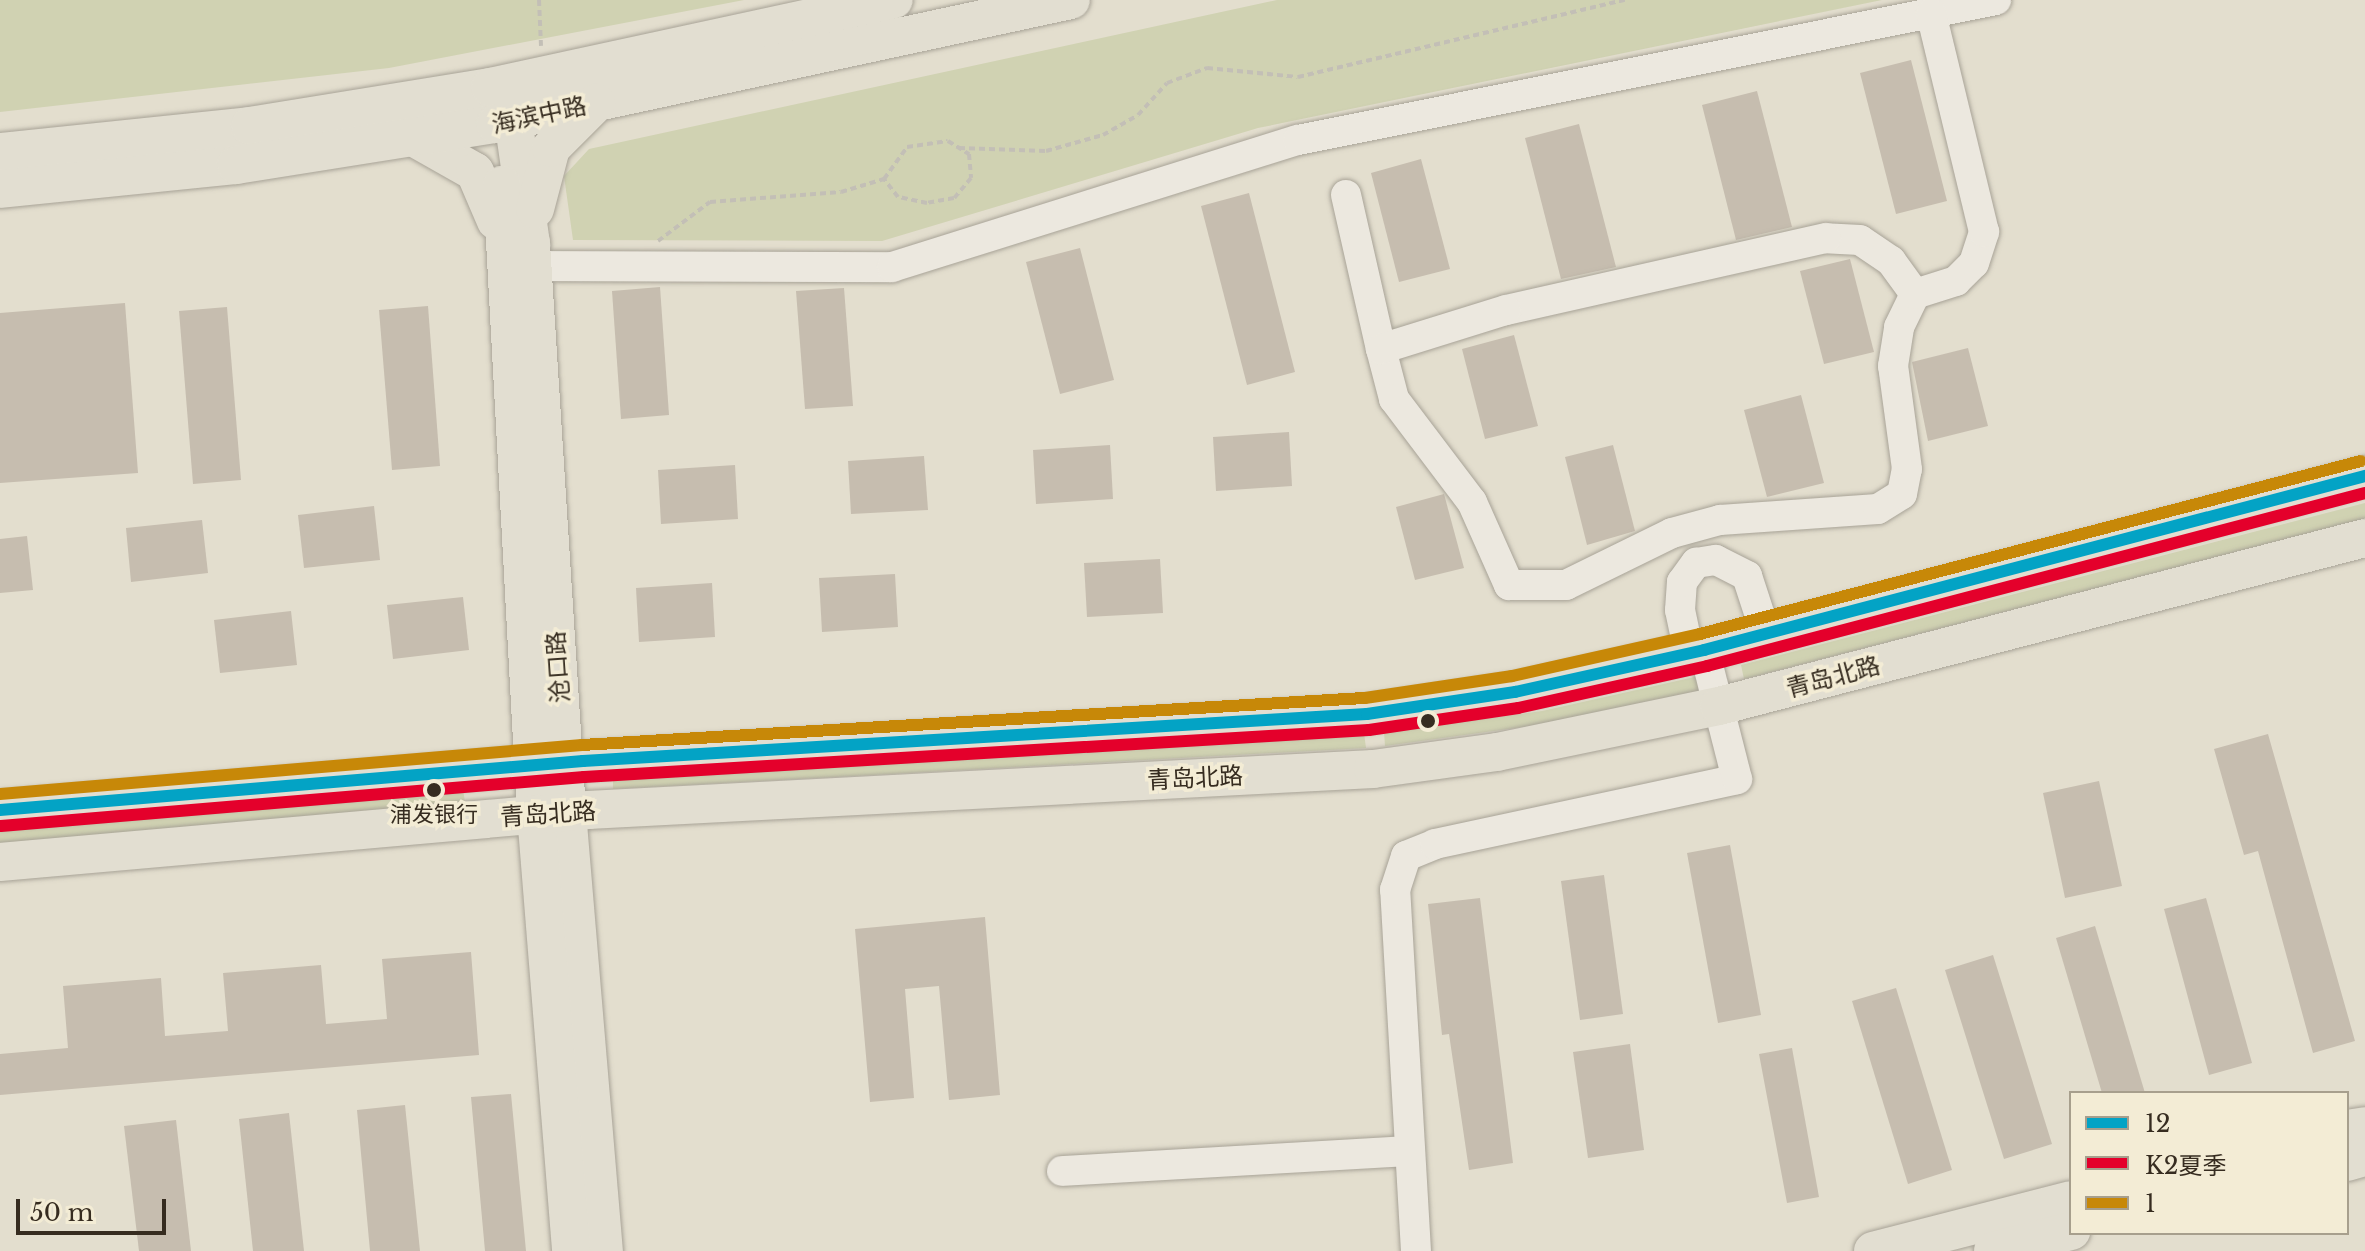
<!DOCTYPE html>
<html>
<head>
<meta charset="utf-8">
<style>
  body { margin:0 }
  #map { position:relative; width:2365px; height:1251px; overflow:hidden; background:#e3dece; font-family:"Libre Baskerville","Noto Sans SC",serif }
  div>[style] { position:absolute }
  .green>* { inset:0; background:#d0d2b2 }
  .building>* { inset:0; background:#c6bdaf }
  .path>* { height:4px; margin-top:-2px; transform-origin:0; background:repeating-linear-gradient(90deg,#c3bfb6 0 6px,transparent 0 10px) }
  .roads { filter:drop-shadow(0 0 2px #a8a397) drop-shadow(0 0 2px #a8a397) }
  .minor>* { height:30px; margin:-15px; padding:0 15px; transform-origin:15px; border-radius:15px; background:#ece8df }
  .major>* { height:38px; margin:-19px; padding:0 19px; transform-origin:19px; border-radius:19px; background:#e2ded1 }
  .bus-1>* { height:12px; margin:-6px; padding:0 6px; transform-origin:6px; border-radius:6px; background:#03a3c5 }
  .bus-2>* { height:12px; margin:-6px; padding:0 6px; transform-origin:6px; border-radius:6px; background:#e4002b }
  .bus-3>* { height:12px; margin:-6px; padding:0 6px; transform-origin:6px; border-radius:6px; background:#c78808 }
  .dots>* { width:22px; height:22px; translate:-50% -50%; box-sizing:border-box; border:4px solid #f3ecd5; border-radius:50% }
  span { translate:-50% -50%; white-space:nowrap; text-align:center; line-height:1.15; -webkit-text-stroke:7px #f3ecd5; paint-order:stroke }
  .bus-label { font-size:22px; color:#362c20 }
  .street-label { font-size:24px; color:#362c20 }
  .legend { position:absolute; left:2069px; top:1091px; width:280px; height:144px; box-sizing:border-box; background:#f3ecd5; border:2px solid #a79f8d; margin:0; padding:10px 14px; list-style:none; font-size:24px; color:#362c20 }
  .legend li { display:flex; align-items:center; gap:16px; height:40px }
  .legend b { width:40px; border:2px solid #a79f8d }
  .scale { position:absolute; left:16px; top:1199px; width:150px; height:36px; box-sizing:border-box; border:4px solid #362c20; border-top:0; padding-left:10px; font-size:24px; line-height:28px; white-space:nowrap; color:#362c20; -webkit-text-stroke:6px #f3ecd5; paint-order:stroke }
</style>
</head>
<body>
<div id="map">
  <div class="green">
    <div style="clip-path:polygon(0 0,744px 0,389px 68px,0 112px)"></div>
    <div style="clip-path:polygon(1277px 0,1882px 0,1258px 128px,882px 241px,573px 240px,564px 176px,589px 149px)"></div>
    <div style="clip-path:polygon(2365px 503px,2365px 519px,1744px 679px,1741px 665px)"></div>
    <div style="clip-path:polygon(1699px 676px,1702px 691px,1545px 724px,1385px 746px,1384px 732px,1542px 711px)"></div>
    <div style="clip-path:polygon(1364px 733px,1366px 748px,613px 789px,613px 775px)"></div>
    <div style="clip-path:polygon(462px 782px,466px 809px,0 846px,0 821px)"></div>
  </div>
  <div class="building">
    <div style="clip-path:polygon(1911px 60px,1947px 201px,1896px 214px,1860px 73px)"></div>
    <div style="clip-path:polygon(1757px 91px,1792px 227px,1736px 240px,1702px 105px)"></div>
    <div style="clip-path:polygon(1579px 124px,1616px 267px,1561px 279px,1525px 138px)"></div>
    <div style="clip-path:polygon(1421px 159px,1450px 269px,1399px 282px,1371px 173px)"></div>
    <div style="clip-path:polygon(1249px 193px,1295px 372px,1247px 385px,1201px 206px)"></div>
    <div style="clip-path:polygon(1080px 248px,1114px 380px,1060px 394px,1026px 262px)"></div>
    <div style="clip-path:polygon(1850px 259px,1874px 352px,1824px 364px,1800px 271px)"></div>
    <div style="clip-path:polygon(660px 287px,669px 415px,621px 419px,612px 291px)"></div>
    <div style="clip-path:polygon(844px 288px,853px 406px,805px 409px,796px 291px)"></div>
    <div style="clip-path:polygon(125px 303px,138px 473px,0 483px,0 313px)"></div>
    <div style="clip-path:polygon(428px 306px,440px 466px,392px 470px,379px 310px)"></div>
    <div style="clip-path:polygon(227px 307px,241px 480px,193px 484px,179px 311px)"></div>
    <div style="clip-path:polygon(1514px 335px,1538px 426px,1485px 439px,1462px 349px)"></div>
    <div style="clip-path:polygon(1968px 348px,1988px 426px,1928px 441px,1912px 362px)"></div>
    <div style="clip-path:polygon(1801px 395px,1824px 483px,1767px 497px,1744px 410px)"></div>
    <div style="clip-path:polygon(1289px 432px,1292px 486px,1216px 491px,1213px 437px)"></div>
    <div style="clip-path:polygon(1110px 445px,1113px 499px,1036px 504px,1033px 450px)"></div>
    <div style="clip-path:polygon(1613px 445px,1635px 531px,1587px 545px,1565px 457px)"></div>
    <div style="clip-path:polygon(924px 456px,928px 510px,851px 514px,848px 461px)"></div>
    <div style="clip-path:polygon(735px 465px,738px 519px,661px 524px,658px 470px)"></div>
    <div style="clip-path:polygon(1444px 494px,1464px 568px,1415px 580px,1396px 507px)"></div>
    <div style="clip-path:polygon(374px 506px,380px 560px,304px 568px,298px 515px)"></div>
    <div style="clip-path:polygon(202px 520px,208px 573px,131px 582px,126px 528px)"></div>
    <div style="clip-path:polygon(27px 536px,33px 590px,0 593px,0 539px)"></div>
    <div style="clip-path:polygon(1160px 559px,1163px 613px,1087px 617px,1084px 563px)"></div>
    <div style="clip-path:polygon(895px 574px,898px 627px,822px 632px,819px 578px)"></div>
    <div style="clip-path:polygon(712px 583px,715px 637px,639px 642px,636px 588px)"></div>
    <div style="clip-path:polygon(463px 597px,469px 650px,393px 659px,387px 605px)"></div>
    <div style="clip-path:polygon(291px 611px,297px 665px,220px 673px,214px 620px)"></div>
    <div style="clip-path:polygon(2268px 734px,2355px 1041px,2313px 1053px,2258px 851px,2244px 855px,2214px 749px)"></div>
    <div style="clip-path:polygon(2099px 781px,2122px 886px,2065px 898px,2043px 793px)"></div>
    <div style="clip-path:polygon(1730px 845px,1761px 1015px,1718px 1023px,1687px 853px)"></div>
    <div style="clip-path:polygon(1604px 875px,1623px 1014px,1580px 1020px,1561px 881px)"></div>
    <div style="clip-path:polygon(1480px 898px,1513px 1163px,1469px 1170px,1449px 1034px,1442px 1035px,1428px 904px)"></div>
    <div style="clip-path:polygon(2206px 898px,2252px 1063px,2209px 1075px,2164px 909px)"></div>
    <div style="clip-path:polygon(985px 917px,1000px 1095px,949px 1100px,939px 986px,905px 989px,914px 1098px,870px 1102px,855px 929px)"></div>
    <div style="clip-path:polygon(2095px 926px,2145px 1093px,2102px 1093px,2056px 938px)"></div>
    <div style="clip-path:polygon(471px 952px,479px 1055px,0 1095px,0 1054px,68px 1048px,63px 986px,161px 978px,165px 1036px,228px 1031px,223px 973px,321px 965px,326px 1024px,387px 1019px,382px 959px)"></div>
    <div style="clip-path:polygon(1993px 955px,2052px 1144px,2004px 1159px,1945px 970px)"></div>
    <div style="clip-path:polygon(1896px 988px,1952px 1170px,1908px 1184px,1852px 1001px)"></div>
    <div style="clip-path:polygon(1630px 1044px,1644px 1150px,1588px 1158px,1573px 1052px)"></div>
    <div style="clip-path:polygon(1792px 1048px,1819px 1197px,1787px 1203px,1759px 1054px)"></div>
    <div style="clip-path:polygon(511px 1094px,526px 1251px,485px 1251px,471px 1097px)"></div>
    <div style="clip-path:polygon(405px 1105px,420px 1251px,370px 1251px,357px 1110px)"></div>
    <div style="clip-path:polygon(289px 1113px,304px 1251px,253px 1251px,239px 1119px)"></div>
    <div style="clip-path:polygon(176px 1120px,191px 1251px,139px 1251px,124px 1126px)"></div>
  </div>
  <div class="path">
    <div style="left:539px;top:0;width:46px;rotate:87.5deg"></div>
    <div style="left:948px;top:141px;width:25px;rotate:32deg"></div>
    <div style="left:969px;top:154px;width:24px;rotate:85deg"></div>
    <div style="left:971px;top:178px;width:26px;rotate:130deg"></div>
    <div style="left:954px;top:198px;width:27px;rotate:170deg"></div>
    <div style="left:927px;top:203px;width:30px;rotate:-168deg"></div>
    <div style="left:898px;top:197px;width:23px;rotate:-128deg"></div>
    <div style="left:884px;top:179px;width:39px;rotate:-54deg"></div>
    <div style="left:907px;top:147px;width:41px;rotate:-8.3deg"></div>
    <div style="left:959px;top:148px;width:87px;rotate:2deg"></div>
    <div style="left:1046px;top:151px;width:59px;rotate:-15.7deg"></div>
    <div style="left:1103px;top:135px;width:40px;rotate:-29.7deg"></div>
    <div style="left:1138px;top:115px;width:43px;rotate:-47.8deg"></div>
    <div style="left:1167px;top:83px;width:43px;rotate:-20.6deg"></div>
    <div style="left:1207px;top:68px;width:91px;rotate:5.6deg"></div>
    <div style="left:1298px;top:77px;width:336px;rotate:-13.3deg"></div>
    <div style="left:658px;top:241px;width:65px;rotate:-36.9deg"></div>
    <div style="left:710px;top:202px;width:131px;rotate:-4.4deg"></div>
    <div style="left:841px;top:192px;width:45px;rotate:-16.8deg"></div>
  </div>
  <div class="roads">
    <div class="minor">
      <div style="left:1346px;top:195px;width:158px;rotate:77.2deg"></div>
      <div style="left:1381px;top:349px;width:52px;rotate:75.4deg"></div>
      <div style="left:1394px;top:399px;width:129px;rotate:52.9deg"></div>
      <div style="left:1472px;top:502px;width:91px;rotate:66deg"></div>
      <div style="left:1509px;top:585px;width:57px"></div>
      <div style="left:1566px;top:585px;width:118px;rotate:-26.1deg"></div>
      <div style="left:1672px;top:533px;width:50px;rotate:-15.2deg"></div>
      <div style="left:1720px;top:520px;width:158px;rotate:-4deg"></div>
      <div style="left:1878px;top:509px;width:28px;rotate:-32deg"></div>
      <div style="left:1902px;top:494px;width:25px;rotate:-79deg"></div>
      <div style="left:1907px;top:469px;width:104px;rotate:-97.7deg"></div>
      <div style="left:1893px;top:366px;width:39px;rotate:-81deg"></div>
      <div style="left:1899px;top:327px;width:37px;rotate:-64deg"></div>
      <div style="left:1915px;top:294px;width:41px;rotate:-126deg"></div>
      <div style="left:1891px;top:261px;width:37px;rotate:-146deg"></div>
      <div style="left:1860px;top:240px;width:34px;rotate:-177deg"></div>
      <div style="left:1826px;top:238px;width:328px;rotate:167.3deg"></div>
      <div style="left:1506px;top:310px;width:131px;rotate:162.7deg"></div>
      <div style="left:533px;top:266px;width:359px;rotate:0.2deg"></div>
      <div style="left:892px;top:267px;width:425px;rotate:-17.4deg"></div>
      <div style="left:1298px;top:140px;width:712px;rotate:-11.34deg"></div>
      <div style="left:1915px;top:294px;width:43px;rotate:-17.6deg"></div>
      <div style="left:1956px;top:281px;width:25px;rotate:-45deg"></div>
      <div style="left:1974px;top:263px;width:33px;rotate:-72deg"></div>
      <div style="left:1984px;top:232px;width:225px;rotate:-103.6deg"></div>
      <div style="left:1689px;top:653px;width:44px;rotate:-101.8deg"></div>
      <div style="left:1680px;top:610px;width:28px;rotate:-86deg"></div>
      <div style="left:1682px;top:582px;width:24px;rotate:-54deg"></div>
      <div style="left:1696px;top:563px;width:20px;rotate:-9deg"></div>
      <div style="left:1716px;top:560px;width:35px;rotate:27deg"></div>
      <div style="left:1747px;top:576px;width:61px;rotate:71.9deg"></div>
      <div style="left:1062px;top:1171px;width:345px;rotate:-3.3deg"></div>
      <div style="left:1416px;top:1251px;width:362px;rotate:-93.3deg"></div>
      <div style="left:1395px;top:890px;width:36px;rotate:-72deg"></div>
      <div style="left:1406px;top:856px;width:31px;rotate:-22deg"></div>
      <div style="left:1435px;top:844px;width:309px;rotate:-12.1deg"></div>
      <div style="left:1737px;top:779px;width:133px;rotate:-104.3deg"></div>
    </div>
    <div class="major">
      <div style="left:508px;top:84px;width:162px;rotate:81.8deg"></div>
      <div style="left:531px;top:244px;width:569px;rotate:86.37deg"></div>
      <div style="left:567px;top:812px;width:441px;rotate:85.2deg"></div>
      <div style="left:413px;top:137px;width:71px;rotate:29.4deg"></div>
      <div style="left:475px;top:172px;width:53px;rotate:66.8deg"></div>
      <div style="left:0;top:152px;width:251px;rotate:-5.9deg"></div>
      <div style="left:250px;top:126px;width:243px;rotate:-9.2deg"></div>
      <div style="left:490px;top:87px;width:413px;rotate:-12.2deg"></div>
      <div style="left:502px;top:185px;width:630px;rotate:86.91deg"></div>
      <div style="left:536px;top:814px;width:438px;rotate:85.4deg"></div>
      <div style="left:0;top:189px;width:237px;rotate:-5.8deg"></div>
      <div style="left:236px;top:165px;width:262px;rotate:-9deg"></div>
      <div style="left:495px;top:124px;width:589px;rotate:-12.15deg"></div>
      <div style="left:535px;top:209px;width:63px;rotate:-75.3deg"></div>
      <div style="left:551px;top:148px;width:64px;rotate:-45deg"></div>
      <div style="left:0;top:810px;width:585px;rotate:-4.8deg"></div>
      <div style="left:583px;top:761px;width:785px;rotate:-3.43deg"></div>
      <div style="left:1367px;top:714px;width:150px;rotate:-8.5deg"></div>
      <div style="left:1515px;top:692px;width:194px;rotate:-12.5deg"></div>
      <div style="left:1704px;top:650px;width:684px;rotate:-14.75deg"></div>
      <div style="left:0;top:862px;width:590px;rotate:-5.05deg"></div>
      <div style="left:588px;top:810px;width:786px;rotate:-2.99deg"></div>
      <div style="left:1373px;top:769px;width:125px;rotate:-7.8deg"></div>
      <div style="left:1497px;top:752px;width:227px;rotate:-11.7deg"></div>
      <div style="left:1719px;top:706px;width:667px;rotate:-14.58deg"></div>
      <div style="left:2347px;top:1129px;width:18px;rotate:-9deg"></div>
      <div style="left:2347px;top:1162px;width:19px;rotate:-16deg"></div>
      <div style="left:1873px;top:1251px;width:204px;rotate:-14.4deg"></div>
      <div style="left:1993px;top:1251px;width:81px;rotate:-14.4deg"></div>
    </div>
  </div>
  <div class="bus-1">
    <div style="left:0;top:810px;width:585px;rotate:-4.8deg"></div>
    <div style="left:583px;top:761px;width:785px;rotate:-3.43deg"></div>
    <div style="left:1367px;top:714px;width:150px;rotate:-8.5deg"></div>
    <div style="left:1515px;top:692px;width:194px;rotate:-12.5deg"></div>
    <div style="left:1704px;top:650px;width:684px;rotate:-14.75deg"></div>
  </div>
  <div class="bus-2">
    <div style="left:1px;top:826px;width:585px;rotate:-4.8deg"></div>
    <div style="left:584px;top:777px;width:786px;rotate:-3.43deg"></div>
    <div style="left:1369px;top:730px;width:151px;rotate:-8.4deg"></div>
    <div style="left:1518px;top:708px;width:194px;rotate:-12.5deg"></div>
    <div style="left:1707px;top:666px;width:680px;rotate:-14.73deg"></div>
  </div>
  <div class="bus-3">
    <div style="left:0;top:794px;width:584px;rotate:-4.81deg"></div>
    <div style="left:582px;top:745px;width:784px;rotate:-3.44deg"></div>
    <div style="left:1365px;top:698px;width:149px;rotate:-8.5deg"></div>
    <div style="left:1512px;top:676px;width:193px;rotate:-12.6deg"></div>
    <div style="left:1700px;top:634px;width:683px;rotate:-14.67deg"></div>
  </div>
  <div class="dots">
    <div style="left:1428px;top:721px;background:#362c20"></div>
    <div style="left:434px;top:790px;background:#362c20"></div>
  </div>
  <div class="bus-label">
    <span style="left:434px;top:815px">浦发银行</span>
  </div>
  <div class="street-label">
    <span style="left:539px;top:115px;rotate:-12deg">海滨中路</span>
    <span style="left:558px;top:667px;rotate:-94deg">沧口路</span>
    <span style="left:1833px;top:677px;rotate:-15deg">青岛北路</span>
    <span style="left:1195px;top:778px;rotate:-3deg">青岛北路</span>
    <span style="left:548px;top:814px;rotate:-4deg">青岛北路</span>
  </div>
  <ul class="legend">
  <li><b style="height:10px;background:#03a3c5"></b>12</li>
  <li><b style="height:10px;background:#e4002b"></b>K2夏季</li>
  <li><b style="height:10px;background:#c78808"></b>1</li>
  </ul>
  <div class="scale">50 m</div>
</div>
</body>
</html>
